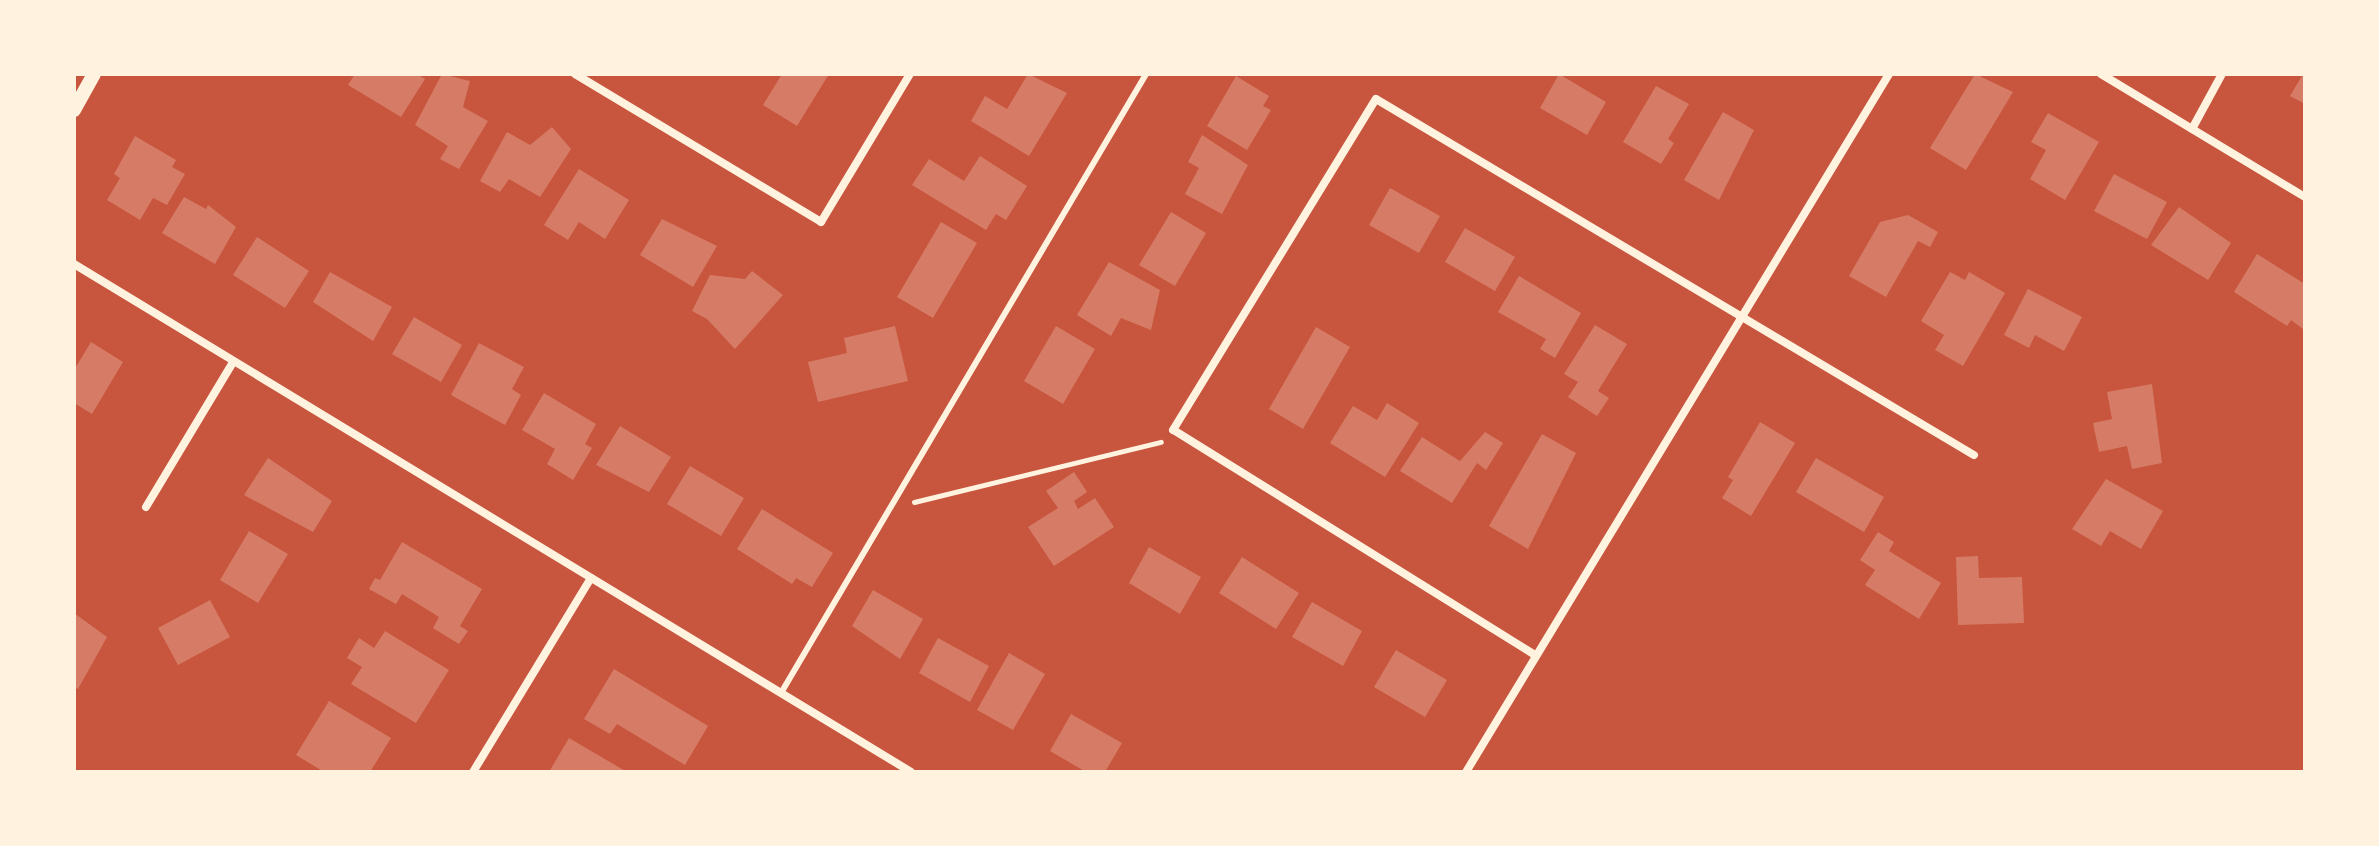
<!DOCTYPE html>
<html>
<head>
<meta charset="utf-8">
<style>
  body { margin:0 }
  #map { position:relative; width:2379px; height:846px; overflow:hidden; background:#c8553d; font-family:"Work Sans",sans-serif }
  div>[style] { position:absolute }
  .building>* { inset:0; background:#d67c66 }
  .path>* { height:5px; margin:-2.5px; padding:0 2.5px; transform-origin:2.5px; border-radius:2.5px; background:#fff3e0 }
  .service>* { height:6px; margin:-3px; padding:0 3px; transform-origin:3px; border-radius:3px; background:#fff3e0 }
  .minor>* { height:8px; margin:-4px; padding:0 4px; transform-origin:4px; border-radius:4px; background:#fff3e0 }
  .tertiary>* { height:14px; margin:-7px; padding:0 7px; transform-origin:7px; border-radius:7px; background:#fff3e0 }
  span { translate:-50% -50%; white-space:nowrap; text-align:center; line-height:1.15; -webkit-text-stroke:8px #fff3e0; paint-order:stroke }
  .frame { position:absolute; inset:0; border:76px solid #fff3e0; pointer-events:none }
</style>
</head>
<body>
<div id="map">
  <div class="building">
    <div style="clip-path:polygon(355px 74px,417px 74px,425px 79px,401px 117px,348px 85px)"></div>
    <div style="clip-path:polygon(442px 74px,470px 81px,463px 107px,488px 121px,459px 169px,440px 159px,448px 146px,415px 125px)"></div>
    <div style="clip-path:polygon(782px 74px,829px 74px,797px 126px,763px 105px)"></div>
    <div style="clip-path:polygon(1028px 74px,1067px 93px,1029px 156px,971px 121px,985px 96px,1007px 109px)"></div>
    <div style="clip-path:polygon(1559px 74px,1606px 102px,1587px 135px,1540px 108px)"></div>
    <div style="clip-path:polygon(1975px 74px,2013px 92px,1966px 170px,1930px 148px)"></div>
    <div style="clip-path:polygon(2303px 74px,2305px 74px,2305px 104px,2290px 96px)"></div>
    <div style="clip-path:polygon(1236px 76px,1269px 96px,1263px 106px,1271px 110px,1247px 150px,1207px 126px)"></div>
    <div style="clip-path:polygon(1656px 86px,1689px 104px,1668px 139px,1674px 143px,1661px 164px,1623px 142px)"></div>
    <div style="clip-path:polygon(1723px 112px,1754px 130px,1719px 200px,1684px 180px)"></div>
    <div style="clip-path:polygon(2048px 113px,2099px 142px,2065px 200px,2030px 179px,2046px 150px,2031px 142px)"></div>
    <div style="clip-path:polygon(552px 127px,571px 149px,540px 197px,509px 179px,500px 192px,480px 181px,507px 132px,530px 145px)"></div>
    <div style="clip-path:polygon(1202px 135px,1248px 165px,1222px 214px,1185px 194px,1199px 168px,1188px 162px)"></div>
    <div style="clip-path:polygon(135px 136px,176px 160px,172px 167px,185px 174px,167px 205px,153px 198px,140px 220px,107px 200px,120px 178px,114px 174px)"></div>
    <div style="clip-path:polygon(980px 156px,1027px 186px,1006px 220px,996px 214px,986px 230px,912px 185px,929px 159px,964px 181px)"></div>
    <div style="clip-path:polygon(579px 169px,629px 200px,605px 239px,579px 222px,568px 240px,544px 225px)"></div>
    <div style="clip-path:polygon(2114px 174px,2167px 202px,2147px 239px,2094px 211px)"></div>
    <div style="clip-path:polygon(1390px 188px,1440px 216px,1419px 253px,1369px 225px)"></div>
    <div style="clip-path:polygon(184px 197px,206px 209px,208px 205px,236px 227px,215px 264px,162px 233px)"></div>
    <div style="clip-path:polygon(2179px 207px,2231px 243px,2208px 280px,2151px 245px)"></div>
    <div style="clip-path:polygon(1171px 212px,1206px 233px,1175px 286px,1139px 265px)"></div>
    <div style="clip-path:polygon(1908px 215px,1938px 232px,1930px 247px,1918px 241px,1886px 297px,1849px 276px,1880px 222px)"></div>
    <div style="clip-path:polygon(662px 219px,717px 246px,693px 287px,640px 255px)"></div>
    <div style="clip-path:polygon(941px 222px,977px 243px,933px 318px,897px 297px)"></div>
    <div style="clip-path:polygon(1465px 228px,1515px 257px,1495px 291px,1445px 262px)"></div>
    <div style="clip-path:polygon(257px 237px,309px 271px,285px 308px,233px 275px)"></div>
    <div style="clip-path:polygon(2257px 254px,2305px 284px,2303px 329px,2291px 320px,2287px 326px,2234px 292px)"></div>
    <div style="clip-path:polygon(1109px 262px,1160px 290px,1151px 330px,1121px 318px,1111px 336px,1077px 315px)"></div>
    <div style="clip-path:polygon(752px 271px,783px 295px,735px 349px,707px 319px,692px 311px,710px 275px,745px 279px)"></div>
    <div style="clip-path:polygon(330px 272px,392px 307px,373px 341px,313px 302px)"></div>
    <div style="clip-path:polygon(1950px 272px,1965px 280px,1969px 272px,2005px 293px,1963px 366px,1935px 350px,1944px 335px,1921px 321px)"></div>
    <div style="clip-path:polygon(1519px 276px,1581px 313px,1555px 358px,1540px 349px,1546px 339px,1498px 312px)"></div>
    <div style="clip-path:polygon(2028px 289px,2082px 317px,2064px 351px,2035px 335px,2029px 348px,2004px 335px)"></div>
    <div style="clip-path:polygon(414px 317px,462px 345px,441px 382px,392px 354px)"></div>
    <div style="clip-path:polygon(1595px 325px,1627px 344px,1598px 391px,1609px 398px,1597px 416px,1568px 397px,1578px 382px,1564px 374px)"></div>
    <div style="clip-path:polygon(895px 326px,908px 381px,818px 402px,808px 362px,847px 353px,844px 338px)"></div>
    <div style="clip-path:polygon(1056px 326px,1095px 349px,1063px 404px,1024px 381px)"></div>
    <div style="clip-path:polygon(1316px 327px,1350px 347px,1303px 429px,1269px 409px)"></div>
    <div style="clip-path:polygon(91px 342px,123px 362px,92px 414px,74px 403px,74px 370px)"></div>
    <div style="clip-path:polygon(479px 343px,524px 367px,512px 389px,521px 395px,505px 425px,451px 395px)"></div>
    <div style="clip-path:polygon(2152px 384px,2162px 463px,2132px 469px,2127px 446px,2099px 452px,2093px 423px,2112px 419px,2107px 392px)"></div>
    <div style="clip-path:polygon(544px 393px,596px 424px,585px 444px,592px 448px,573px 480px,547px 464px,555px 449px,522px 430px)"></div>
    <div style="clip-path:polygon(1387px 403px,1419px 423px,1385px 477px,1330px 443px,1353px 406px,1377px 420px)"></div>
    <div style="clip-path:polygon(1760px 422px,1795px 443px,1751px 516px,1722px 498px,1733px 480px,1728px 477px)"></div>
    <div style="clip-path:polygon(620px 426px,671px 457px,649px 492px,596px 465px)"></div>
    <div style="clip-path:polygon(1485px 432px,1503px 443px,1486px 470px,1477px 463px,1452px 503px,1400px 471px,1422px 437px,1460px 461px)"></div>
    <div style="clip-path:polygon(1542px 434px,1576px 453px,1528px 549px,1489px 526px)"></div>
    <div style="clip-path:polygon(268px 458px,332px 501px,313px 532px,244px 495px)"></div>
    <div style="clip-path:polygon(1816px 458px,1884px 497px,1864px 532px,1796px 492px)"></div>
    <div style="clip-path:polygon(690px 466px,744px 498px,721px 536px,667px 504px)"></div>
    <div style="clip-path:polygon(1074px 472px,1087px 492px,1074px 501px,1078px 509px,1095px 498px,1114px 527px,1054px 566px,1028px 527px,1058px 508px,1046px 491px)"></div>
    <div style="clip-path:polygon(2106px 479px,2163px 511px,2141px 549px,2110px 531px,2101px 546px,2072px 529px)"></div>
    <div style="clip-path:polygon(762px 509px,833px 553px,812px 587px,796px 578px,792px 584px,737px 549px)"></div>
    <div style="clip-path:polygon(249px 531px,288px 554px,258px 603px,220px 580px)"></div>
    <div style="clip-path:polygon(1878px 532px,1894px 542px,1889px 551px,1941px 583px,1919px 619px,1865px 585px,1875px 570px,1860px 560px)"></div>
    <div style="clip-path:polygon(402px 542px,482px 589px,460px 626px,468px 631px,459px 644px,433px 628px,439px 617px,402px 594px,396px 604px,369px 589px,375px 578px,380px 580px)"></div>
    <div style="clip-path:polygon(1149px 547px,1201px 577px,1180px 614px,1129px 583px)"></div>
    <div style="clip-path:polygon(1978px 556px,1979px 578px,2022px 577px,2024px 623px,1958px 625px,1956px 557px)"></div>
    <div style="clip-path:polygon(1242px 557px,1299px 593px,1276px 629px,1219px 593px)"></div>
    <div style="clip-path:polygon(873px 590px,923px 619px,900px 659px,852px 626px)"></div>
    <div style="clip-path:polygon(210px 600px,230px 637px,178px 665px,158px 628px)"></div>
    <div style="clip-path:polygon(1312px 602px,1362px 631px,1343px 666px,1292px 637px)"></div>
    <div style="clip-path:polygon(74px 613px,107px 637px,78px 689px,74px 687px)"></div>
    <div style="clip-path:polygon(385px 631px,449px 670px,416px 723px,351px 684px,362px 667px,347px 658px,359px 638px,374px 648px)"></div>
    <div style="clip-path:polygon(938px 638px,989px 666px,970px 702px,919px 673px)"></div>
    <div style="clip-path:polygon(1396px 650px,1447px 680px,1425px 717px,1374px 687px)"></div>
    <div style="clip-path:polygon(1009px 653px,1045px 674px,1013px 730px,977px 710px)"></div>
    <div style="clip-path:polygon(614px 669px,708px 726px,685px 765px,617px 724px,610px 734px,584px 719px)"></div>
    <div style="clip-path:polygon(329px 701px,391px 738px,370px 772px,324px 772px,296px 755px)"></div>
    <div style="clip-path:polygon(1071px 714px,1122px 743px,1105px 772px,1086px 772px,1050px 751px)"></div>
    <div style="clip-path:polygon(569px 738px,627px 772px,549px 772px)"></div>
  </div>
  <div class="path">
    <div style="left:914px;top:502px;width:254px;rotate:-13.7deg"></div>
  </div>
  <div class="service">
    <div style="left:781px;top:693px;width:719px;rotate:-59.47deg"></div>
  </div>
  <div class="minor">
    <div style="left:575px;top:74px;width:287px;rotate:31deg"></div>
    <div style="left:821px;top:222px;width:173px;rotate:-59deg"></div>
    <div style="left:2101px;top:74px;width:238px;rotate:31.1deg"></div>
    <div style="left:2192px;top:129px;width:63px;rotate:-61.4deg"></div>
    <div style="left:74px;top:264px;width:979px;rotate:31.25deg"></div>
    <div style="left:146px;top:507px;width:169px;rotate:-59deg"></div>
    <div style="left:1535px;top:655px;width:426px;rotate:-148.1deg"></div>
    <div style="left:1173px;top:430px;width:388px;rotate:-58.5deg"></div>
    <div style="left:1376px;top:99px;width:696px;rotate:30.77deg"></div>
    <div style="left:473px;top:772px;width:227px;rotate:-58.7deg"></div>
    <div style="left:1466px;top:772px;width:816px;rotate:-58.78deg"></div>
  </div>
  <div class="tertiary">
    <div style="left:74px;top:110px;width:41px;rotate:-60.9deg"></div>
  </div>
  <div class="frame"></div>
</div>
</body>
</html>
